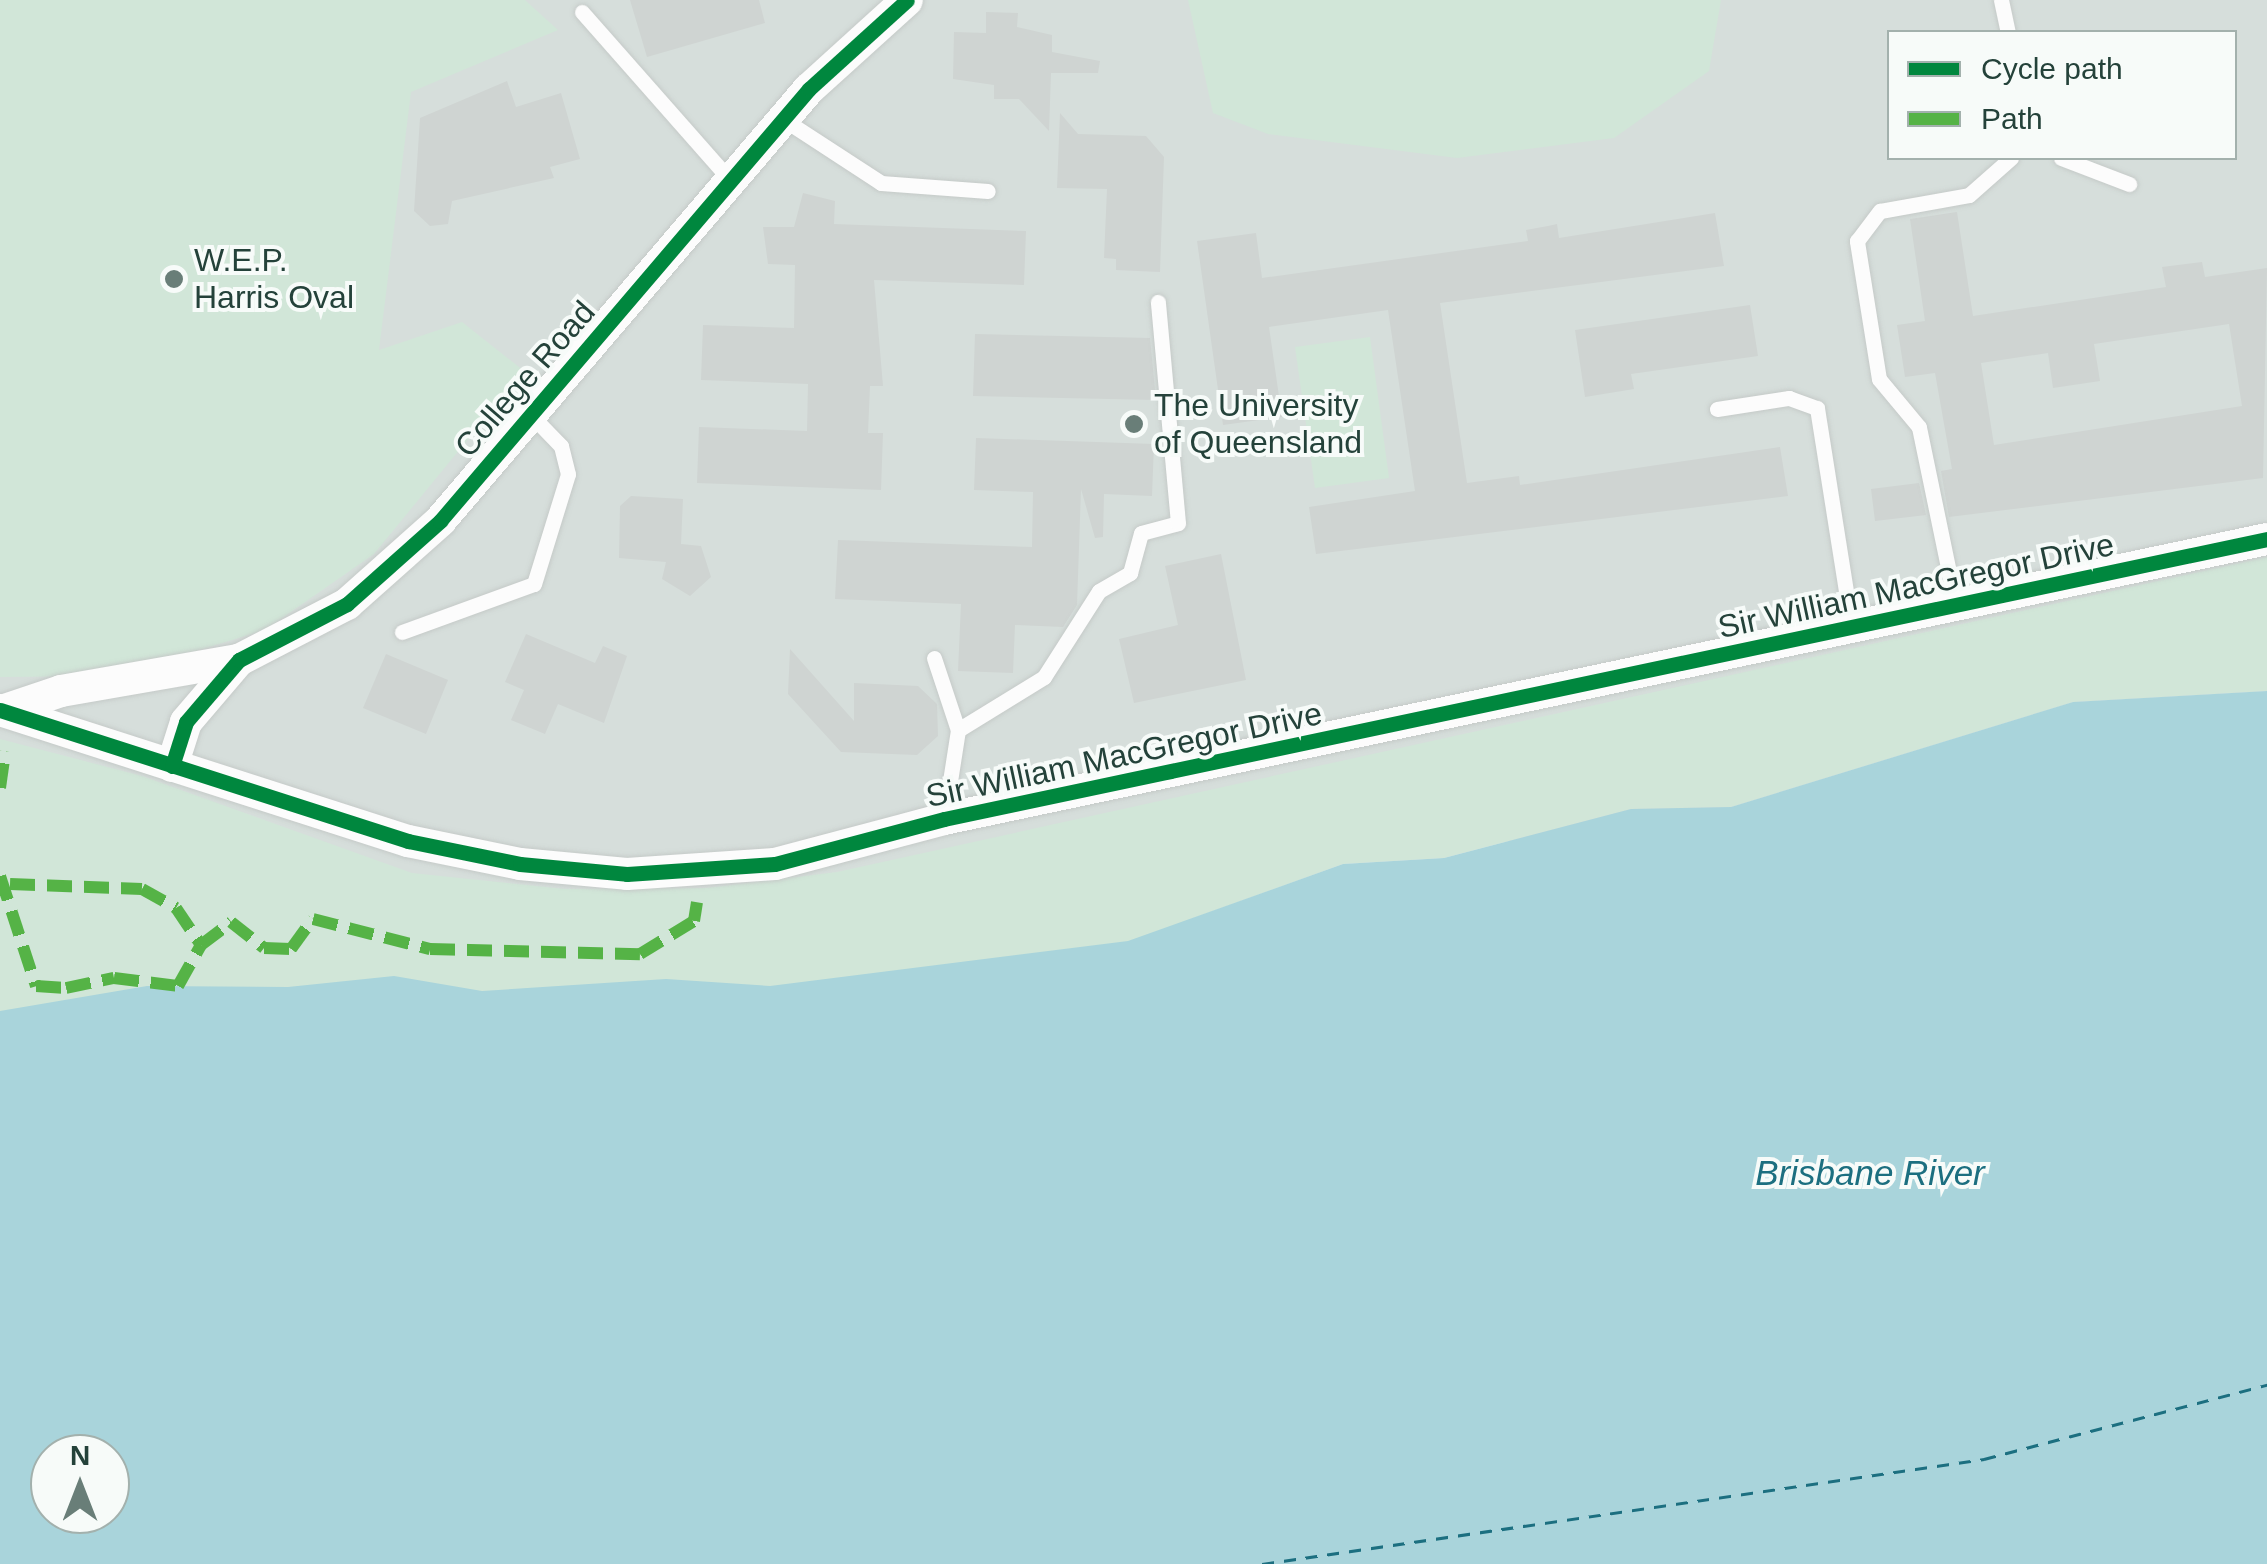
<!DOCTYPE html>
<html>
<head>
<meta charset="utf-8">
<style>
  body { margin:0 }
  #map { position:relative; width:2267px; height:1564px; overflow:hidden; background:#e8edeb; font-family:Helvetica,sans-serif }
  div>[style] { position:absolute }
  .built>* { inset:0; background:#d6dedb }
  .green>* { inset:0; background:#d1e6d8 }
  .water>* { inset:0; background:#a9d4db }
  .ferry>* { height:2.5px; margin-top:-1.25px; transform-origin:0; background:repeating-linear-gradient(90deg,#1c6f80 0 12px,transparent 0 22px) }
  .building>* { inset:0; background:#cfd4d2 }
  .roads { filter:drop-shadow(0 0 2px #c5cac8) drop-shadow(0 0 2px #c5cac8) }
  .service>* { height:15px; margin:-7.5px; padding:0 7.5px; transform-origin:7.5px; border-radius:7.5px; background:#fcfcfc }
  .minor>* { height:32px; margin:-16px; padding:0 16px; transform-origin:16px; border-radius:16px; background:#fcfcfc }
  .quiet>* { height:12px; margin-top:-6px; transform-origin:0; background:repeating-linear-gradient(90deg,#55b346 0 25px,transparent 0 37px) }
  .cycleway>* { height:15px; margin:-7.5px; padding:0 7.5px; transform-origin:7.5px; border-radius:7.5px; background:#00873e }
  .dots>* { width:28px; height:28px; translate:-50% -50%; box-sizing:border-box; border:5px solid #f7fbf9; border-radius:50% }
  span { translate:-50% -50%; white-space:nowrap; text-align:center; line-height:1.15; -webkit-text-stroke:8px #f7fbf9; paint-order:stroke }
  .poi-label { font-size:32px; color:#24423a }
  .left { translate:0 -50%; text-align:left }
  .street-label { font-size:32px; color:#24423a }
  .water-label { font-size:35px; color:#1c6f80; font-style:italic }
  .legend { position:absolute; left:1887px; top:30px; width:350px; height:130px; box-sizing:border-box; background:#f7fbf9; border:2px solid #a3b1ad; margin:0; padding:12px 18px; list-style:none; font-size:30px; color:#24423a }
  .legend li { display:flex; align-items:center; gap:20px; height:50px }
  .legend b { width:50px; border:2px solid #a3b1ad }
  .north { position:absolute; left:30px; top:1434px; width:100px; height:100px; box-sizing:border-box; background:#f7fbf9; border:2px solid #a3b1ad; border-radius:50%; rotate:0deg; font-size:28px; font-weight:700; line-height:40px; text-align:center; color:#24423a }
  .north::after { content:''; display:block; margin:auto; width:35px; height:45px; background:#697e78; clip-path:polygon(50% 0,100% 100%,50% 72%,0 100%) }
</style>
</head>
<body>
<div id="map">
  <div class="built">
    <div style="clip-path:polygon(evenodd,0 0,2267px 0,2267px 691px,2073px 702px,1731px 807px,1555px 836px,0 1011px,0 0,1890px 32px,2234px 32px,2234px 158px,1890px 158px,1890px 32px)"></div>
  </div>
  <div class="green">
    <div style="clip-path:polygon(0 0,525px 0,558px 30px,411px 92px,379px 350px,462px 322px,524px 371px,374px 554px,265px 630px,114px 676px,0 677px)"></div>
    <div style="clip-path:polygon(1188px 0,1721px 0,1709px 71px,1614px 138px,1457px 158px,1268px 134px,1213px 113px)"></div>
    <div style="clip-path:polygon(1370px 337px,1389px 478px,1315px 488px,1295px 347px)"></div>
    <div style="clip-path:polygon(2267px 557px,2267px 691px,2073px 702px,1731px 807px,1631px 809px,1444px 858px,1343px 864px,1191px 919px,1315px 936px,0 1064px,0 739px,142px 776px,412px 873px,565px 889px,706px 888px,837px 872px)"></div>
  </div>
  <div class="water">
    <div style="clip-path:polygon(evenodd,2267px 691px,2267px 1564px,0 1564px,0 1011px,147px 986px,288px 987px,394px 976px,482px 991px,666px 979px,770px 986px,1128px 941px,1343px 864px,1444px 858px,1631px 809px,1731px 807px,2073px 702px,2267px 691px,50px 1454px,110px 1454px,110px 1514px,50px 1514px,50px 1454px)"></div>
  </div>
  <div class="ferry">
    <div style="left:1262px;top:1564px;width:730px;rotate:-8.27deg"></div>
    <div style="left:1984px;top:1459px;width:293px;rotate:-14.7deg"></div>
  </div>
  <div class="building">
    <div style="clip-path:polygon(630px 0,759px 0,765px 23px,647px 57px)"></div>
    <div style="clip-path:polygon(986px 12px,1018px 13px,1017px 27px,1052px 35px,1052px 52px,1100px 61px,1098px 73px,1051px 73px,1049px 131px,1019px 99px,994px 99px,994px 85px,953px 79px,954px 32px,986px 33px)"></div>
    <div style="clip-path:polygon(507px 81px,516px 107px,561px 93px,580px 159px,550px 167px,554px 178px,452px 201px,448px 224px,430px 226px,414px 211px,420px 118px)"></div>
    <div style="clip-path:polygon(1060px 113px,1078px 134px,1146px 136px,1164px 157px,1160px 272px,1116px 270px,1116px 259px,1104px 258px,1107px 189px,1057px 188px)"></div>
    <div style="clip-path:polygon(803px 193px,835px 201px,834px 224px,1026px 231px,1024px 285px,874px 280px,883px 386px,870px 386px,868px 433px,883px 433px,881px 490px,697px 483px,699px 427px,807px 431px,808px 384px,701px 380px,703px 325px,794px 328px,795px 265px,768px 264px,763px 227px,794px 227px)"></div>
    <div style="clip-path:polygon(evenodd,1957px 212px,1973px 316px,2166px 287px,2162px 267px,2202px 262px,2205px 277px,2267px 268px,2263px 478px,1949px 517px,1941px 471px,1952px 469px,1935px 373px,1905px 377px,1897px 325px,1925px 321px,1910px 219px,1957px 212px,2229px 324px,2242px 406px,1994px 445px,1981px 363px,2048px 353px,2053px 388px,2100px 381px,2094px 344px,2229px 324px)"></div>
    <div style="clip-path:polygon(1715px 213px,1724px 266px,1440px 303px,1467px 483px,1519px 476px,1520px 485px,1780px 447px,1788px 496px,1316px 554px,1309px 507px,1415px 491px,1388px 310px,1269px 327px,1282px 417px,1223px 425px,1197px 241px,1256px 233px,1262px 278px,1528px 241px,1526px 230px,1548px 226px,1557px 224px,1559px 238px)"></div>
    <div style="clip-path:polygon(1750px 305px,1758px 356px,1631px 374px,1634px 389px,1585px 397px,1575px 330px)"></div>
    <div style="clip-path:polygon(975px 334px,1150px 338px,1156px 400px,973px 396px)"></div>
    <div style="clip-path:polygon(976px 438px,1154px 444px,1152px 496px,1104px 494px,1103px 537px,1095px 538px,1081px 489px,1077px 605px,1063px 627px,1015px 625px,1013px 673px,958px 671px,961px 604px,835px 599px,838px 540px,1032px 547px,1033px 492px,974px 490px)"></div>
    <div style="clip-path:polygon(1919px 483px,1926px 515px,1875px 521px,1871px 489px)"></div>
    <div style="clip-path:polygon(631px 496px,683px 499px,681px 544px,701px 546px,711px 577px,690px 596px,662px 579px,666px 562px,619px 558px,620px 506px)"></div>
    <div style="clip-path:polygon(1221px 554px,1246px 680px,1134px 703px,1119px 639px,1178px 625px,1165px 566px)"></div>
    <div style="clip-path:polygon(526px 634px,595px 663px,603px 646px,627px 656px,604px 723px,558px 704px,545px 734px,511px 720px,524px 690px,505px 682px)"></div>
    <div style="clip-path:polygon(790px 649px,854px 721px,854px 683px,918px 686px,937px 704px,938px 736px,917px 755px,841px 752px,788px 694px)"></div>
    <div style="clip-path:polygon(386px 654px,448px 680px,426px 734px,363px 708px)"></div>
  </div>
  <div class="roads">
    <div class="service">
      <div style="left:2001px;top:0;width:33px;rotate:78deg"></div>
      <div style="left:582px;top:12px;width:224px;rotate:48.6deg"></div>
      <div style="left:783px;top:119px;width:117px;rotate:33.1deg"></div>
      <div style="left:881px;top:183px;width:107px;rotate:4.3deg"></div>
      <div style="left:2061px;top:158px;width:73px;rotate:20.9deg"></div>
      <div style="left:1717px;top:409px;width:73px;rotate:-8.7deg"></div>
      <div style="left:1789px;top:398px;width:30px;rotate:20deg"></div>
      <div style="left:1817px;top:408px;width:224px;rotate:81deg"></div>
      <div style="left:1956px;top:606px;width:183px;rotate:-101.7deg"></div>
      <div style="left:1919px;top:427px;width:62px;rotate:-129.8deg"></div>
      <div style="left:1879px;top:379px;width:140px;rotate:-99.1deg"></div>
      <div style="left:1857px;top:241px;width:38px;rotate:-53deg"></div>
      <div style="left:1880px;top:211px;width:90px;rotate:-10.2deg"></div>
      <div style="left:1969px;top:195px;width:56px;rotate:-41.4deg"></div>
      <div style="left:402px;top:632px;width:140px;rotate:-20deg"></div>
      <div style="left:534px;top:584px;width:115px;rotate:-72.8deg"></div>
      <div style="left:568px;top:474px;width:29px;rotate:-104deg"></div>
      <div style="left:561px;top:446px;width:43px;rotate:-134.1deg"></div>
      <div style="left:934px;top:658px;width:76px;rotate:71.6deg"></div>
      <div style="left:958px;top:730px;width:90px;rotate:98.9deg"></div>
      <div style="left:958px;top:730px;width:101px;rotate:-31.6deg"></div>
      <div style="left:1044px;top:677px;width:102px;rotate:-57.4deg"></div>
      <div style="left:1099px;top:591px;width:36px;rotate:-30deg"></div>
      <div style="left:1130px;top:573px;width:41px;rotate:-74.6deg"></div>
      <div style="left:1141px;top:533px;width:38px;rotate:-15deg"></div>
      <div style="left:1178px;top:523px;width:222px;rotate:-95.2deg"></div>
    </div>
    <div class="minor">
      <div style="left:0;top:710px;width:429px;rotate:17.8deg"></div>
      <div style="left:408px;top:841px;width:114px;rotate:11.6deg"></div>
      <div style="left:520px;top:864px;width:107px;rotate:5.3deg"></div>
      <div style="left:627px;top:874px;width:148px;rotate:-3.9deg"></div>
      <div style="left:775px;top:864px;width:175px;rotate:-14.9deg"></div>
      <div style="left:944px;top:819px;width:1352px;rotate:-11.95deg"></div>
      <div style="left:2px;top:711px;width:62px;rotate:-18.7deg"></div>
      <div style="left:61px;top:691px;width:181px;rotate:-9.9deg"></div>
      <div style="left:172px;top:766px;width:46px;rotate:-72.3deg"></div>
      <div style="left:186px;top:722px;width:82px;rotate:-49.5deg"></div>
      <div style="left:239px;top:660px;width:122px;rotate:-27.4deg"></div>
      <div style="left:347px;top:604px;width:125px;rotate:-41.7deg"></div>
      <div style="left:440px;top:521px;width:568px;rotate:-49.5deg"></div>
      <div style="left:809px;top:89px;width:132px;rotate:-42.2deg"></div>
    </div>
  </div>
  <div class="quiet">
    <div style="left:0;top:788px;width:37px;rotate:-82deg"></div>
    <div style="left:0;top:876px;width:116px;rotate:71.9deg"></div>
    <div style="left:36px;top:986px;width:30px;rotate:4deg"></div>
    <div style="left:66px;top:988px;width:49px;rotate:-11.8deg"></div>
    <div style="left:114px;top:978px;width:64px;rotate:7.1deg"></div>
    <div style="left:178px;top:986px;width:47px;rotate:-60.7deg"></div>
    <div style="left:201px;top:945px;width:38px;rotate:-37deg"></div>
    <div style="left:231px;top:922px;width:42px;rotate:38.2deg"></div>
    <div style="left:264px;top:948px;width:27px;rotate:2deg"></div>
    <div style="left:291px;top:949px;width:37px;rotate:-54deg"></div>
    <div style="left:313px;top:919px;width:121px;rotate:14.4deg"></div>
    <div style="left:430px;top:949px;width:210px;rotate:1.4deg"></div>
    <div style="left:640px;top:954px;width:63px;rotate:-31.4deg"></div>
    <div style="left:694px;top:921px;width:19px;rotate:-81deg"></div>
    <div style="left:10px;top:884px;width:132px;rotate:2.2deg"></div>
    <div style="left:142px;top:889px;width:39px;rotate:29deg"></div>
    <div style="left:176px;top:908px;width:45px;rotate:56deg"></div>
  </div>
  <div class="cycleway">
    <div style="left:0;top:710px;width:429px;rotate:17.8deg"></div>
    <div style="left:408px;top:841px;width:114px;rotate:11.6deg"></div>
    <div style="left:520px;top:864px;width:107px;rotate:5.3deg"></div>
    <div style="left:627px;top:874px;width:148px;rotate:-3.9deg"></div>
    <div style="left:775px;top:864px;width:175px;rotate:-14.9deg"></div>
    <div style="left:944px;top:819px;width:1352px;rotate:-11.95deg"></div>
    <div style="left:172px;top:766px;width:46px;rotate:-72.3deg"></div>
    <div style="left:186px;top:722px;width:82px;rotate:-49.5deg"></div>
    <div style="left:239px;top:660px;width:122px;rotate:-27.4deg"></div>
    <div style="left:347px;top:604px;width:125px;rotate:-41.7deg"></div>
    <div style="left:440px;top:521px;width:568px;rotate:-49.5deg"></div>
    <div style="left:809px;top:89px;width:132px;rotate:-42.2deg"></div>
  </div>
  <div class="dots">
    <div style="left:174px;top:279px;background:#697e78"></div>
    <div style="left:1134px;top:424px;background:#697e78"></div>
  </div>
  <div class="poi-label">
    <span class="left" style="left:194px;top:279px">W.E.P.<br>Harris Oval</span>
    <span class="left" style="left:1154px;top:424px">The University<br>of Queensland</span>
  </div>
  <div class="street-label">
    <span style="left:525px;top:379px;rotate:-49deg">College Road</span>
    <span style="left:1916px;top:586px;rotate:-12deg">Sir William MacGregor Drive</span>
    <span style="left:1124px;top:755px;rotate:-12deg">Sir William MacGregor Drive</span>
  </div>
  <div class="water-label">
    <span style="left:1870px;top:1173px">Brisbane River</span>
  </div>
  <ul class="legend">
  <li><b style="height:12px;background:#00873e"></b>Cycle path</li>
  <li><b style="height:12px;background:#55b346"></b>Path</li>
  </ul>
  <div class="north">N</div>
</div>
</body>
</html>
